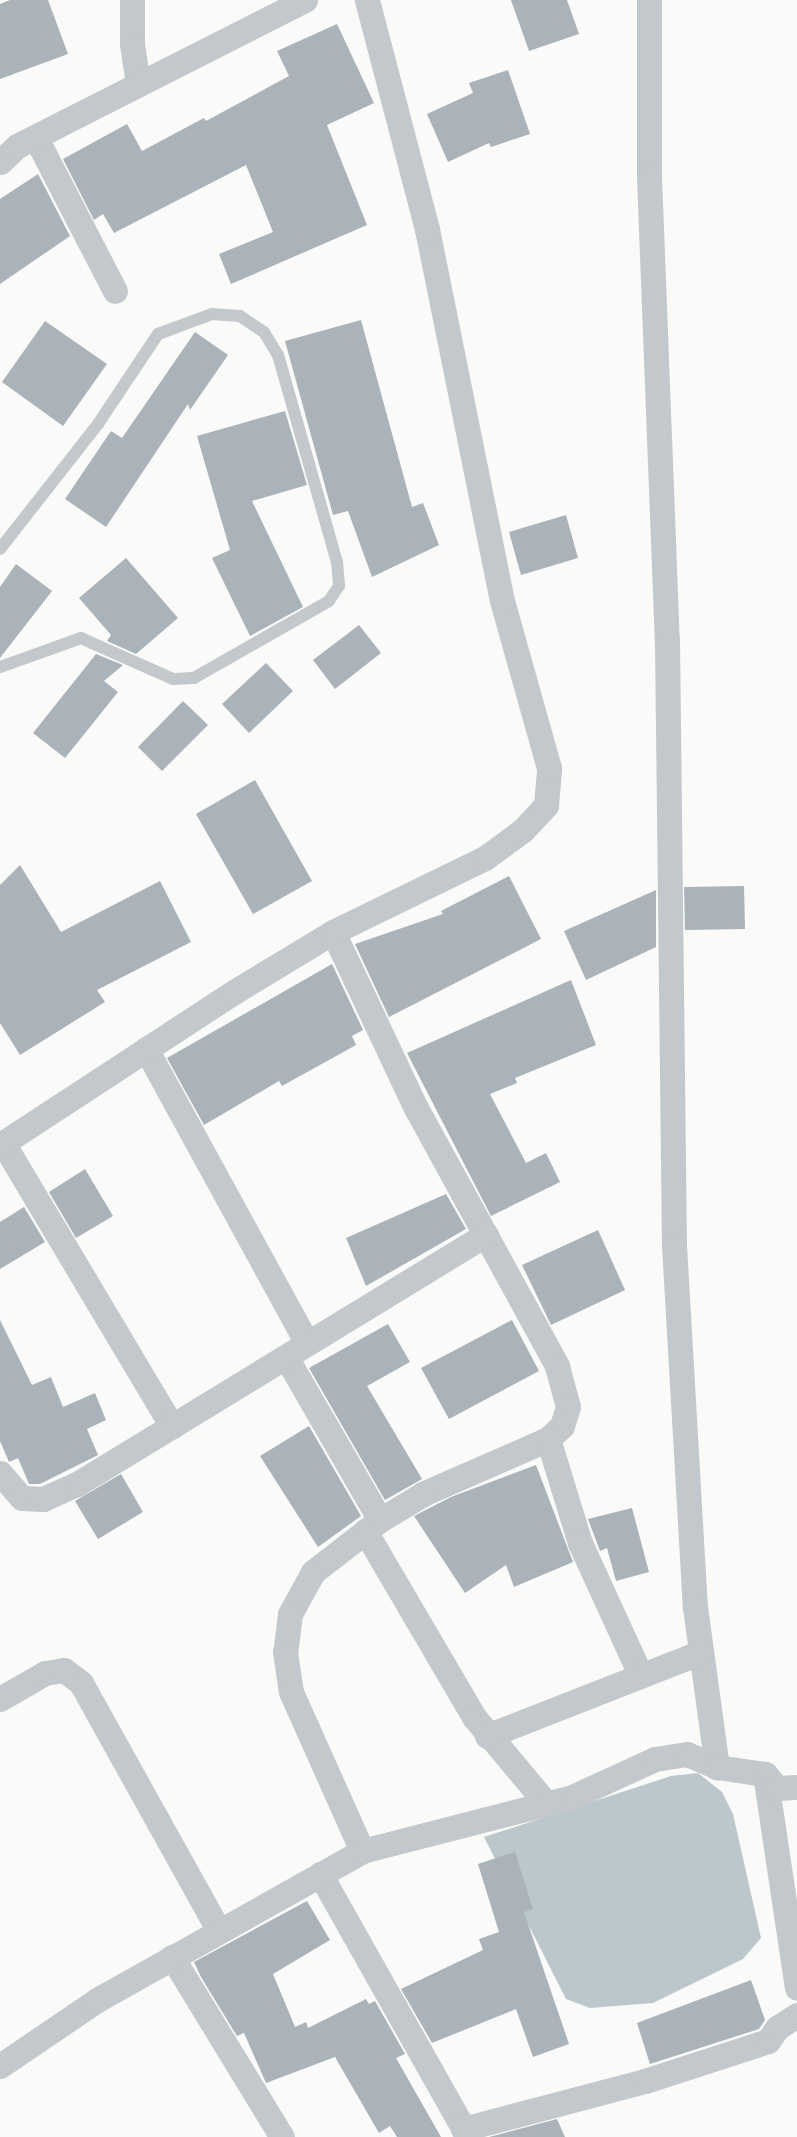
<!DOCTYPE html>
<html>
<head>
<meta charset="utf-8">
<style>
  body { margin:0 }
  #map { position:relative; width:797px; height:2137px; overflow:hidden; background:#fafaf8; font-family:Barlow,sans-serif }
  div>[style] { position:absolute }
  .water>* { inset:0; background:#bbc7cb }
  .building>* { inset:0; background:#aab3b9 }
  .lane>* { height:12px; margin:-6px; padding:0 6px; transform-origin:6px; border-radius:6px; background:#c3c8cc }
  .street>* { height:25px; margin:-12.5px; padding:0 12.5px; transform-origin:12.5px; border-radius:12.5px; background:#c3c8cc }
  span { translate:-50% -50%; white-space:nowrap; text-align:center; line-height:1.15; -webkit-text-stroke:5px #fff; paint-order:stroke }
</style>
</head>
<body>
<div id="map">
  <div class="water">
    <div style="clip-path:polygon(698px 1773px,722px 1792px,733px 1814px,761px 1938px,743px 1959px,653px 2003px,590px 2008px,566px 1999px,484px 1837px,671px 1776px)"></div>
  </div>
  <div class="building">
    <div style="clip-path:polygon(10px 0,48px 0,68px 54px,0 79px,0 4px)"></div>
    <div style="clip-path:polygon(511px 0,567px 0,579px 34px,529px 51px)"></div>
    <div style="clip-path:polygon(337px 24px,374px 103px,327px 125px,367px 225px,231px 284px,219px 254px,273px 232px,246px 165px,114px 233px,103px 214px,94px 220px,63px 159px,127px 124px,142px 151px,204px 118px,206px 121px,289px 76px,277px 51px)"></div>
    <div style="clip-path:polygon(508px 70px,530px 134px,491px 147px,489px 143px,448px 162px,427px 114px,473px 93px,469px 83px)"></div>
    <div style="clip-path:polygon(38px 174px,70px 236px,0 284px,0 199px)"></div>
    <div style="clip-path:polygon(361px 320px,412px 507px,423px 503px,439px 545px,372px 577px,348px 511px,333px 515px,285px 341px)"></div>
    <div style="clip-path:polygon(45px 321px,107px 364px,63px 426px,2px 382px)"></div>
    <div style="clip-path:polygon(195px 332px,228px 355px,190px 410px,188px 404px,106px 527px,65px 499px,111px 431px,122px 438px)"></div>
    <div style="clip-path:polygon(285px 411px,307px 485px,252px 501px,303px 607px,250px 636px,212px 558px,230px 550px,197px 436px)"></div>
    <div style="clip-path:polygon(566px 515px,578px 558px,521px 575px,509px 532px)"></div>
    <div style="clip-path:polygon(126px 558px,178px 618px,136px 654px,107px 641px,111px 635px,79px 598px)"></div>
    <div style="clip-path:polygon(16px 564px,52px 591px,0 658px,0 587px)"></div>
    <div style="clip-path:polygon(359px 625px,381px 653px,335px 689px,313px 660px)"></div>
    <div style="clip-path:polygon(96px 654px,123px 665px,104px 681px,118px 692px,65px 758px,33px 733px)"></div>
    <div style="clip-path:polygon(266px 663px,293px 691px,249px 733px,222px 704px)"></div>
    <div style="clip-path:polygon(183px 701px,208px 725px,162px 771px,138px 747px)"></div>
    <div style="clip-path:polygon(255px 780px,312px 881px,253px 914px,196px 814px)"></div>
    <div style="clip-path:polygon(20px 865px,61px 932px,160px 881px,191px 942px,97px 990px,105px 1002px,20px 1055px,0 1023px,0 885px)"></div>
    <div style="clip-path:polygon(509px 876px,541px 939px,389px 1017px,355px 944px,443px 914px,441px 911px)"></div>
    <div style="clip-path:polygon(744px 886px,745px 929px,685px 930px,684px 887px)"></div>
    <div style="clip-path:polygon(656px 890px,656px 947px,586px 980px,564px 931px)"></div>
    <div style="clip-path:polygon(332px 964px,363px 1030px,352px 1036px,356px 1045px,282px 1086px,279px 1081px,204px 1125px,167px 1058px)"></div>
    <div style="clip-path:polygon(571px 980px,596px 1045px,515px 1078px,517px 1083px,490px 1094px,526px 1163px,546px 1153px,560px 1182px,491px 1216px,407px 1053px)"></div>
    <div style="clip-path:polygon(85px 1169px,113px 1216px,76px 1238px,49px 1192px)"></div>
    <div style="clip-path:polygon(446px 1194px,466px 1229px,366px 1286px,346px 1238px)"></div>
    <div style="clip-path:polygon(24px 1207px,45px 1242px,0 1269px,0 1222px)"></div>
    <div style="clip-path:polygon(598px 1230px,625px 1290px,551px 1325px,522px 1265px)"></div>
    <div style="clip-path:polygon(0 1320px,32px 1385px,51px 1377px,63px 1407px,95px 1393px,106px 1420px,87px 1429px,98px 1455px,40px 1484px,29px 1484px,18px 1458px,9px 1462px,0 1441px)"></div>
    <div style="clip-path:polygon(512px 1320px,539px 1371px,449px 1419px,421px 1368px)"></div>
    <div style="clip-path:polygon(388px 1324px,410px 1362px,367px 1386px,422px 1479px,385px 1500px,309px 1368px)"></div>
    <div style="clip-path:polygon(309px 1426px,361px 1516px,318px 1547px,260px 1456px)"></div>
    <div style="clip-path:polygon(536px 1465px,573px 1562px,514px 1587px,506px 1565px,465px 1593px,414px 1516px,451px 1497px)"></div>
    <div style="clip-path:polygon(121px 1474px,143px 1512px,98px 1539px,75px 1501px)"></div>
    <div style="clip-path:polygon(632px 1508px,649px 1572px,616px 1581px,607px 1548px,600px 1551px,588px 1519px)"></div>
    <div style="clip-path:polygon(515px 1852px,533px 1909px,524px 1912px,569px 2044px,533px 2057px,516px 2009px,432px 2043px,401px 1989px,483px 1950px,479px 1939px,499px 1932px,478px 1864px)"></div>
    <div style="clip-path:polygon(307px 1901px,330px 1940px,273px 1974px,295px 2027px,306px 2022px,308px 2028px,366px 1999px,369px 2004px,375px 2001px,405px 2054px,396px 2058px,441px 2137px,397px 2137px,390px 2126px,379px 2133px,335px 2057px,266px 2083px,244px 2033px,237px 2036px,201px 1977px,194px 1962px)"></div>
    <div style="clip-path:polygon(751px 1980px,765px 2020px,759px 2029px,650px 2064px,637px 2023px)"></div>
    <div style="clip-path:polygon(557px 2119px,565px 2137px,489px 2137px)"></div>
  </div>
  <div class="lane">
    <div style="left:0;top:549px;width:159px;rotate:-51.9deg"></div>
    <div style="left:98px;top:424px;width:108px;rotate:-56.3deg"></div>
    <div style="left:158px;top:334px;width:58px;rotate:-20.3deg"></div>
    <div style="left:212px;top:314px;width:28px;rotate:4deg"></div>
    <div style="left:240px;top:316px;width:29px;rotate:34deg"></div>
    <div style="left:264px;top:332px;width:27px;rotate:59deg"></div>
    <div style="left:278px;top:355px;width:215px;rotate:74.1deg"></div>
    <div style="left:337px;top:562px;width:24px;rotate:85deg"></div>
    <div style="left:339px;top:586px;width:18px;rotate:124deg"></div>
    <div style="left:329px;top:601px;width:155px;rotate:150.3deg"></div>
    <div style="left:194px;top:678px;width:21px;rotate:177deg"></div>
    <div style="left:173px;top:679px;width:101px;rotate:-156deg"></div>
    <div style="left:81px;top:638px;width:86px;rotate:160.3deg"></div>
  </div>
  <div class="street">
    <div style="left:132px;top:0;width:44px;rotate:90deg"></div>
    <div style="left:132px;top:44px;width:40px;rotate:81.5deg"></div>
    <div style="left:649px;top:0;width:177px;rotate:90deg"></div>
    <div style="left:649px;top:177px;width:463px;rotate:87.8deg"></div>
    <div style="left:667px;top:640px;width:605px;rotate:89.34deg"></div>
    <div style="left:674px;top:1245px;width:363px;rotate:86.7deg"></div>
    <div style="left:695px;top:1607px;width:162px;rotate:82.2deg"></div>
    <div style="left:36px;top:138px;width:172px;rotate:62.7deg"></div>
    <div style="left:0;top:162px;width:23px;rotate:-43deg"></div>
    <div style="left:17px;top:146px;width:323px;rotate:-26.9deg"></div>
    <div style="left:333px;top:932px;width:195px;rotate:64.8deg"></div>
    <div style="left:416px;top:1108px;width:294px;rotate:61.3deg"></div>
    <div style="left:557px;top:1366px;width:42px;rotate:75deg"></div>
    <div style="left:568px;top:1407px;width:20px;rotate:108deg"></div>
    <div style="left:562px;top:1426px;width:19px;rotate:137deg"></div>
    <div style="left:548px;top:1439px;width:137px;rotate:156.3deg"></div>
    <div style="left:423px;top:1494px;width:50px;rotate:148.8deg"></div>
    <div style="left:380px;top:1520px;width:85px;rotate:142.2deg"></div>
    <div style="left:313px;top:1572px;width:48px;rotate:118.7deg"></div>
    <div style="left:290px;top:1614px;width:38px;rotate:97deg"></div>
    <div style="left:285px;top:1652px;width:40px;rotate:81.5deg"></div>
    <div style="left:291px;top:1692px;width:174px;rotate:65.9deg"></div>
    <div style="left:146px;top:1049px;width:335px;rotate:61.3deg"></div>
    <div style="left:3px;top:1143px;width:330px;rotate:59.2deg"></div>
    <div style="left:0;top:1145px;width:280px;rotate:-33.2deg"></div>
    <div style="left:234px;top:992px;width:116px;rotate:-31.2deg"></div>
    <div style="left:333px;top:932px;width:169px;rotate:-26deg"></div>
    <div style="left:485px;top:858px;width:47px;rotate:-36.4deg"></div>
    <div style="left:523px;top:830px;width:34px;rotate:-47deg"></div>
    <div style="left:546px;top:805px;width:37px;rotate:-85deg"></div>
    <div style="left:549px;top:768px;width:173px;rotate:-105.7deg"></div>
    <div style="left:502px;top:601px;width:379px;rotate:-101.4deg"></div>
    <div style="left:427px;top:229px;width:237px;rotate:-104.7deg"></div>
    <div style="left:286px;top:1357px;width:188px;rotate:60deg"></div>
    <div style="left:548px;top:1439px;width:109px;rotate:72.9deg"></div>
    <div style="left:580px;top:1543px;width:146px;rotate:65.4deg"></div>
    <div style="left:0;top:1473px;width:33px;rotate:49deg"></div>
    <div style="left:22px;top:1498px;width:21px;rotate:3deg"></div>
    <div style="left:43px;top:1499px;width:37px;rotate:-24deg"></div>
    <div style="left:77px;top:1484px;width:479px;rotate:-31.4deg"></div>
    <div style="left:365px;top:1531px;width:216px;rotate:59.6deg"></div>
    <div style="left:474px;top:1717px;width:112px;rotate:50.1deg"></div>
    <div style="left:0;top:1699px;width:52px;rotate:-30deg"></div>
    <div style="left:45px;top:1673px;width:19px;rotate:-9deg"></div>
    <div style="left:64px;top:1670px;width:21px;rotate:37deg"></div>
    <div style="left:81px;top:1683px;width:284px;rotate:60.9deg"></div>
    <div style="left:487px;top:1736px;width:230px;rotate:-21.4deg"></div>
    <div style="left:765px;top:1774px;width:216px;rotate:81.5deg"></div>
    <div style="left:320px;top:1874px;width:302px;rotate:60.6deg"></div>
    <div style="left:172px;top:1957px;width:211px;rotate:58.6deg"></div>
    <div style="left:0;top:2066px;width:117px;rotate:-34.2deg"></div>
    <div style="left:97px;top:2000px;width:304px;rotate:-29.3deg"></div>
    <div style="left:362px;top:1851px;width:217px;rotate:-14.4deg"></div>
    <div style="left:572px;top:1797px;width:91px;rotate:-24.6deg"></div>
    <div style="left:655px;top:1759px;width:32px;rotate:-9deg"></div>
    <div style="left:687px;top:1754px;width:33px;rotate:23deg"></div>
    <div style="left:717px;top:1767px;width:49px;rotate:8.3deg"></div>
    <div style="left:765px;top:1774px;width:18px;rotate:49deg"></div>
    <div style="left:777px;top:1788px;width:20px;rotate:-3deg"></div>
    <div style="left:463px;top:2129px;width:188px;rotate:-14.8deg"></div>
    <div style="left:645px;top:2081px;width:129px;rotate:-18deg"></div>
    <div style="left:768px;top:2041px;width:16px;rotate:-55deg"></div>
    <div style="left:777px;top:2028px;width:24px;rotate:-33deg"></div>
  </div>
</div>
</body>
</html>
